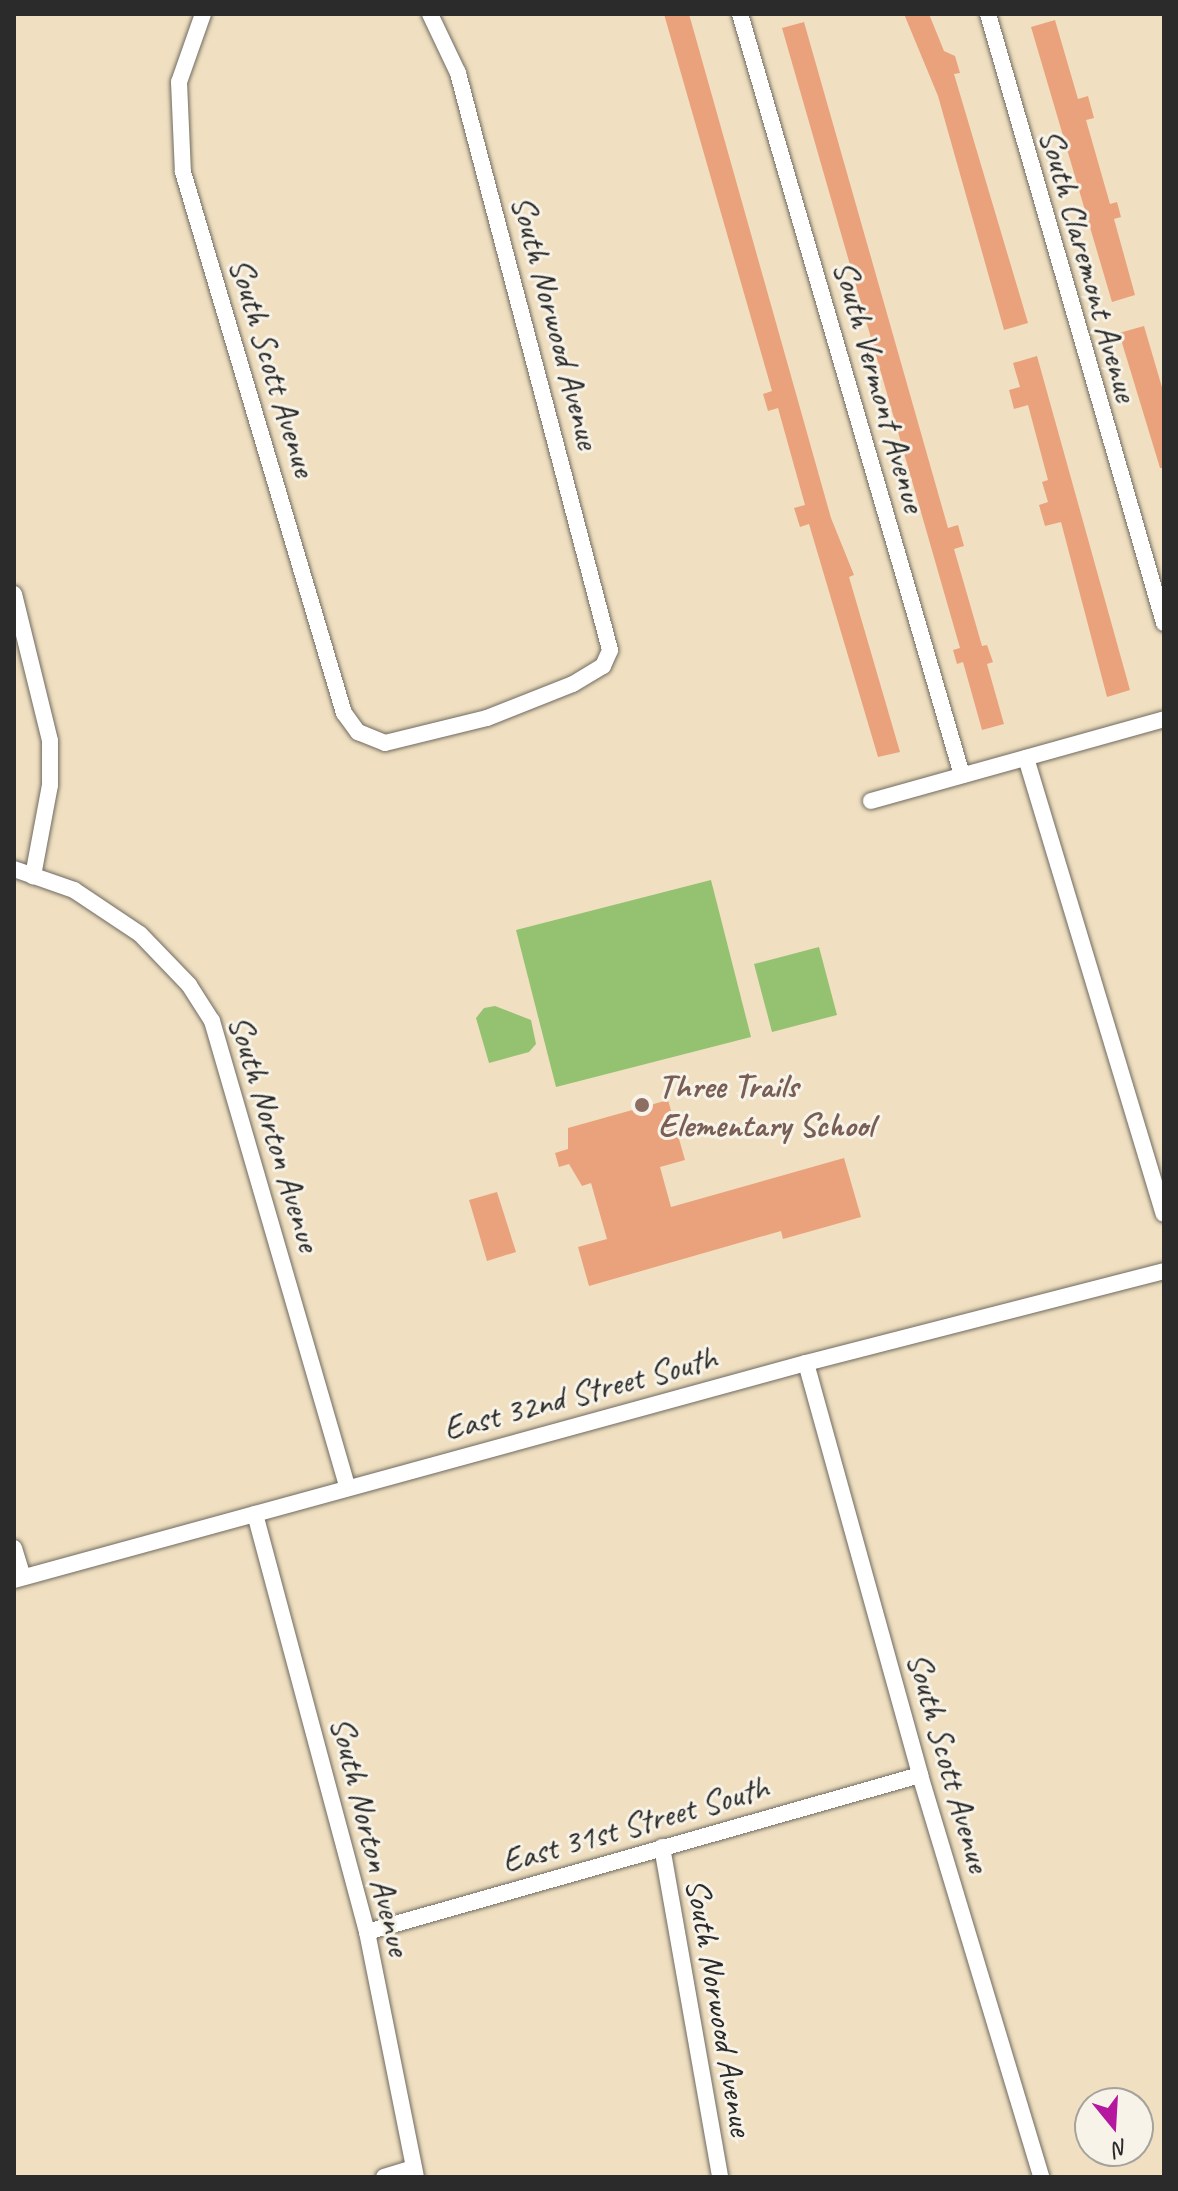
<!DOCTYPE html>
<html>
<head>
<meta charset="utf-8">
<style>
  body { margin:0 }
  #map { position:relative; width:1178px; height:2191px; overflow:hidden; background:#f0e0c1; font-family:Caveat,sans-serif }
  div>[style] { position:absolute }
  .green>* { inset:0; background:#94c270 }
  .building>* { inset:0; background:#eaa27c }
  .roads { filter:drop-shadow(0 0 2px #706a60) drop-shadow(0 0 2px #706a60) }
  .minor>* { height:16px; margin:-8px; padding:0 8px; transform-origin:8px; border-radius:8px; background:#fff }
  .dots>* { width:22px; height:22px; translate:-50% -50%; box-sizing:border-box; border:4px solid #f7f3e8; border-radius:50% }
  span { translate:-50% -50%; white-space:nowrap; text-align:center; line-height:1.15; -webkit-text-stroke:6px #f7f3e8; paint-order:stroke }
  .street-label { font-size:34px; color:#2b2b2b }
  .education-label { font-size:34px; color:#785e54; font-weight:700 }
  .left { translate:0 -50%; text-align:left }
  .frame { position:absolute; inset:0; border:16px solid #2b2b2b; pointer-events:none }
  .north { position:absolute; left:1074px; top:2087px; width:80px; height:80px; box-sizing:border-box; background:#f7f3e8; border:2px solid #a5a39c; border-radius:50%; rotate:162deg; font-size:22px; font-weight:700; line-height:32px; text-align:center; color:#2b2b2b }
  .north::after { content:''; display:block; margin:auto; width:28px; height:36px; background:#b5179e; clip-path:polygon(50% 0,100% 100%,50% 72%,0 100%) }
</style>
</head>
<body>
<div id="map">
  <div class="green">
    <div style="clip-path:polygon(711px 880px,751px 1037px,556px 1087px,516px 930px)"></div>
    <div style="clip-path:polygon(819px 947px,837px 1015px,772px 1032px,754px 964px)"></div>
    <div style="clip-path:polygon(495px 1006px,531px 1020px,536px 1044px,529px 1052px,489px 1063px,476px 1018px,484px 1008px)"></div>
  </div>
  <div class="building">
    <div style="clip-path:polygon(664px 14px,689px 14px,831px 518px,854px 575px,849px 577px,900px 752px,878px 757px,809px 524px,800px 527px,794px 508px,805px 505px,778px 408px,768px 411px,763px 394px,772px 391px)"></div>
    <div style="clip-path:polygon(904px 14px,929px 14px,944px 51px,955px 56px,960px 73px,954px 74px,1028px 323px,1004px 330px,938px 96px)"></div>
    <div style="clip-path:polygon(1055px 20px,1078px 99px,1088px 96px,1094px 118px,1086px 120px,1110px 204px,1117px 202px,1121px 217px,1114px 219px,1135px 295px,1112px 302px,1031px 27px)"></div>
    <div style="clip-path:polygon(804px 22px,948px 528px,958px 525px,964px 546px,954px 549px,982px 646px,987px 645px,993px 662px,987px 664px,1004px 724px,982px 730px,963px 662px,957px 664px,953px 650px,960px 648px,782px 28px)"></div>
    <div style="clip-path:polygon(1144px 326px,1164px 394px,1164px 468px,1160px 468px,1119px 333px)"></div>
    <div style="clip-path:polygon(1037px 356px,1130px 690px,1107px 697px,1061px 522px,1045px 526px,1039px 505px,1048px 502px,1042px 482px,1048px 480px,1028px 405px,1014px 409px,1009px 390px,1020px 387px,1013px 363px)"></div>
    <div style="clip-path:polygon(668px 1100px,685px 1160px,660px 1167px,671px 1207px,844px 1158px,861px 1217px,783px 1239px,781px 1231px,589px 1286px,578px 1247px,607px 1239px,591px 1183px,582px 1186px,569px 1164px,559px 1167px,555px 1153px,568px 1149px,568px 1128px)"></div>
    <div style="clip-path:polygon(497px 1192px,516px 1252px,487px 1261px,469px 1200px)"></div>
  </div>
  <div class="roads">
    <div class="minor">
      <div style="left:203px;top:14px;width:72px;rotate:109.4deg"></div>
      <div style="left:179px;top:82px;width:90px;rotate:87.5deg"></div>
      <div style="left:183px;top:172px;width:564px;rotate:73.43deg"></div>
      <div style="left:344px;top:713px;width:24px;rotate:54deg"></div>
      <div style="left:358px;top:732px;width:29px;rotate:22deg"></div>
      <div style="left:385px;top:743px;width:105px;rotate:-13.8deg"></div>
      <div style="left:487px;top:718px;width:92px;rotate:-21.6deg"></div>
      <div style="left:573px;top:684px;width:35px;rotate:-31deg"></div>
      <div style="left:603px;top:666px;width:17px;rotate:-66deg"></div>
      <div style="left:610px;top:650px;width:597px;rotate:-104.76deg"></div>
      <div style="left:458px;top:73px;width:65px;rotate:-115.4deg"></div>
      <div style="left:740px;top:14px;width:793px;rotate:73.74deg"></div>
      <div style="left:988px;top:14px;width:634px;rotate:73.88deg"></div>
      <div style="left:14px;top:594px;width:151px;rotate:76.2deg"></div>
      <div style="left:50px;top:741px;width:44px;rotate:90deg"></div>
      <div style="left:50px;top:785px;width:93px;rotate:100.6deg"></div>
      <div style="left:1026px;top:758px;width:476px;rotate:73.2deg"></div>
      <div style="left:871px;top:801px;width:304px;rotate:-15.6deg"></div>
      <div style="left:14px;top:869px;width:64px;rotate:19.3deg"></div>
      <div style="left:74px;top:890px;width:79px;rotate:33.7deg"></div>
      <div style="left:140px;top:934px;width:71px;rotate:46.1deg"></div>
      <div style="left:189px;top:985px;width:43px;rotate:57.4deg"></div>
      <div style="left:212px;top:1021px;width:486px;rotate:73.8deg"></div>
      <div style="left:806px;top:1363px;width:427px;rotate:74.5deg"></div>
      <div style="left:920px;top:1775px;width:420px;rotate:73.2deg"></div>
      <div style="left:255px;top:1514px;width:433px;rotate:75deg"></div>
      <div style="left:367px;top:1932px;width:250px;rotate:78.7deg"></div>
      <div style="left:14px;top:1548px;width:30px;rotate:73deg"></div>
      <div style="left:14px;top:1580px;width:821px;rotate:-15.32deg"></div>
      <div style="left:806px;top:1363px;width:370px;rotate:-14.4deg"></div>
      <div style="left:662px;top:1847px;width:335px;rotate:80deg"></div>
      <div style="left:367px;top:1932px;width:575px;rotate:-15.85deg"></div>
      <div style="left:384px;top:2177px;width:31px;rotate:-17deg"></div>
    </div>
  </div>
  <div class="dots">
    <div style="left:642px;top:1105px;background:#8d6e63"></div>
  </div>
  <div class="street-label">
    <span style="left:1089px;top:265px;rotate:74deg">South Claremont Avenue</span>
    <span style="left:556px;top:322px;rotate:75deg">South Norwood Avenue</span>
    <span style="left:273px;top:367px;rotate:73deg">South Scott Avenue</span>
    <span style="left:880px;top:386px;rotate:74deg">South Vermont Avenue</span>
    <span style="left:275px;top:1133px;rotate:73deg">South Norton Avenue</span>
    <span style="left:580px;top:1393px;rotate:-15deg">East 32nd Street South</span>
    <span style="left:949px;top:1762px;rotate:74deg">South Scott Avenue</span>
    <span style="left:635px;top:1824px;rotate:-16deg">East 31st Street South</span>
    <span style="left:371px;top:1836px;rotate:76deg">South Norton Avenue</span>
    <span style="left:720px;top:2007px;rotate:80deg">South Norwood Avenue</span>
  </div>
  <div class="education-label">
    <span class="left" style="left:658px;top:1105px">Three Trails<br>Elementary School</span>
  </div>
  <div class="frame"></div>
  <div class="north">N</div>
</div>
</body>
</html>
